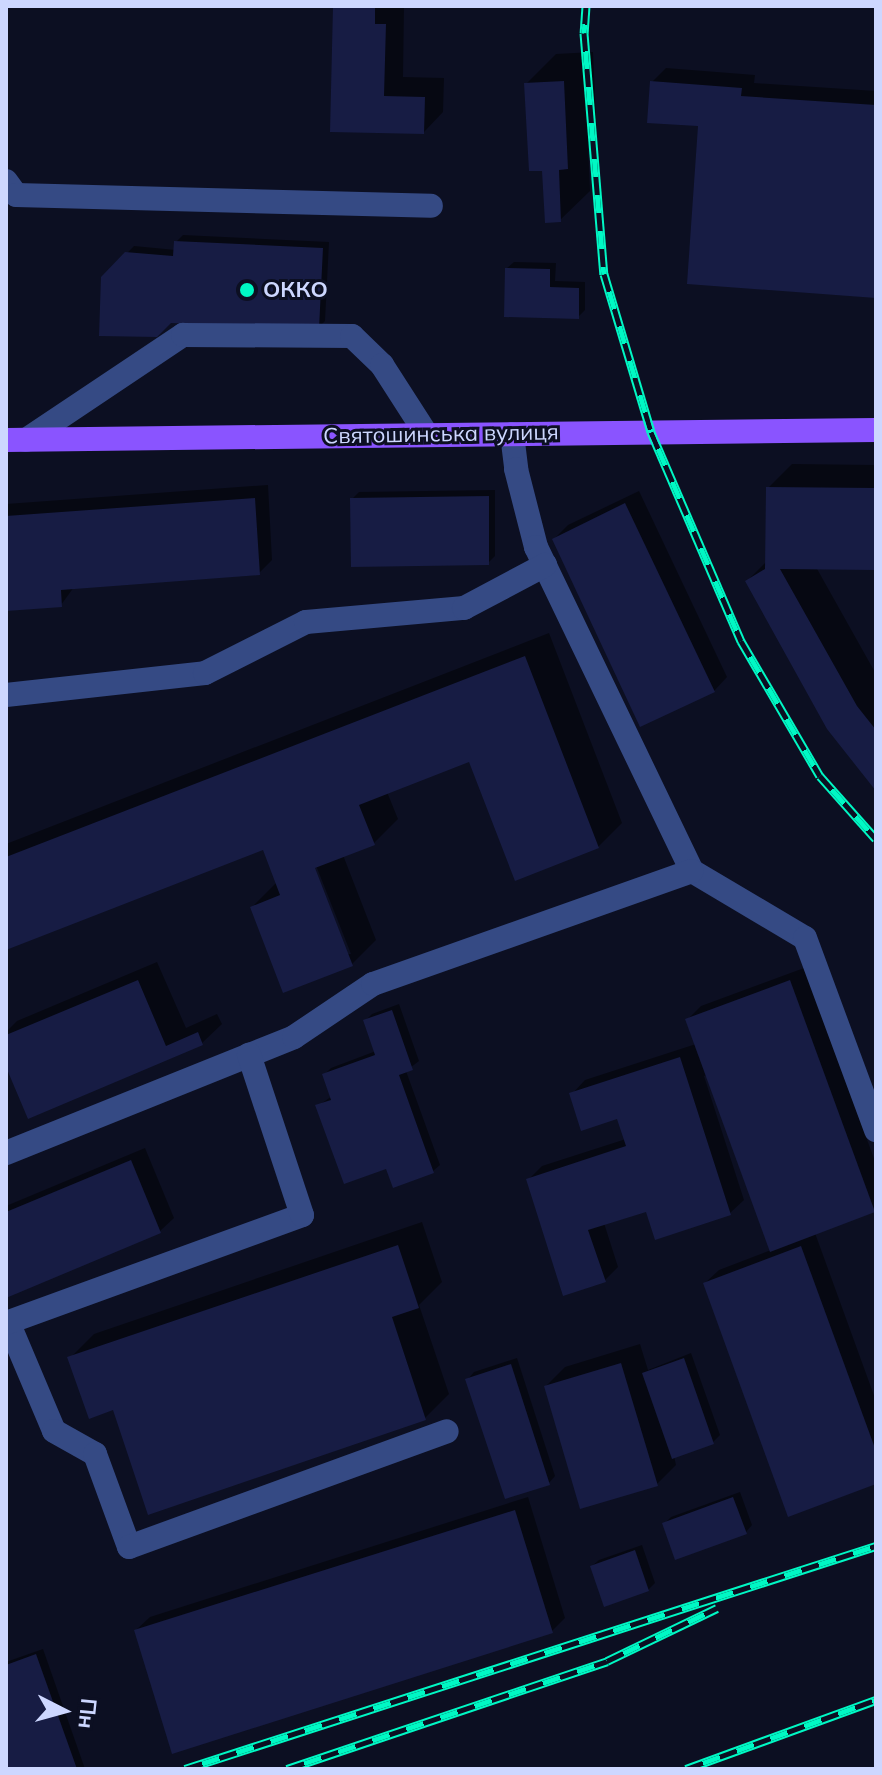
<!DOCTYPE html>
<html>
<head>
<meta charset="utf-8">
<style>
  body { margin:0 }
  #map { position:relative; width:882px; height:1775px; overflow:hidden; background:#0c0f22; font-family:Mulish,sans-serif }
  div>[style] { position:absolute }
  .shadow>* { inset:0; background:#0007 }
  .building>* { inset:0; background:#171c44 }
  .minor>* { height:24px; margin:-12px; padding:0 12px; transform-origin:12px; border-radius:12px; background:#354a84 }
  .major>* { height:24px; margin:-12px; padding:0 12px; transform-origin:12px; border-radius:12px; background:#8a54ff }
  .rail>* { height:9px; margin-top:-4.5px; transform-origin:0; background:repeating-linear-gradient(90deg,#0c0f22 0 18px,#00f8c4 0 36px); box-sizing:border-box; border-block:2px solid #00f8c4 }
  .dots>* { width:22px; height:22px; translate:-50% -50%; box-sizing:border-box; border:4px solid #0c0f22; border-radius:50% }
  span { translate:-50% -50%; white-space:nowrap; text-align:center; line-height:1.15; -webkit-text-stroke:6px #0c0f22; paint-order:stroke }
  .poi-label { font-size:22px; color:#cdd7ff; font-weight:700 }
  .left { translate:0 -50%; text-align:left }
  .street-label { font-size:22px; color:#cdd7ff }
  .frame { position:absolute; inset:0; border:8px solid #cdd7ff; pointer-events:none }
  .north { position:absolute; left:24px; top:1671px; width:80px; height:80px; -webkit-text-stroke:6px #0c0f22; paint-order:stroke; rotate:96deg; font-size:22px; font-weight:700; line-height:32px; text-align:center; color:#cdd7ff }
  .north::after { content:''; display:block; margin:auto; width:28px; height:36px; background:#cdd7ff; clip-path:polygon(50% 0,100% 100%,50% 72%,0 100%) }
</style>
</head>
<body>
<div id="map">
  <div class="shadow">
    <div style="clip-path:polygon(335px 6px,404px 6px,403px 77px,444px 78px,443px 112px,424px 132px,332px 131px)"></div>
    <div style="clip-path:polygon(593px 52px,597px 137px,588px 146px,590px 191px,560px 220px,544px 168px,526px 84px,556px 54px)"></div>
    <div style="clip-path:polygon(666px 68px,755px 75px,754px 83px,876px 91px,876px 296px,652px 82px)"></div>
    <div style="clip-path:polygon(183px 235px,329px 242px,325px 321px,319px 327px,103px 278px,134px 246px,176px 250px,176px 242px)"></div>
    <div style="clip-path:polygon(514px 262px,556px 263px,555px 281px,585px 282px,585px 310px,578px 317px,507px 268px)"></div>
    <div style="clip-path:polygon(792px 464px,876px 465px,876px 568px,816px 567px,876px 674px,876px 788px,747px 581px,767px 561px,768px 488px)"></div>
    <div style="clip-path:polygon(268px 485px,272px 560px,259px 573px,74px 587px,61px 605px,6px 608px,6px 504px)"></div>
    <div style="clip-path:polygon(495px 490px,495px 556px,488px 563px,352px 499px,359px 492px)"></div>
    <div style="clip-path:polygon(639px 491px,727px 677px,714px 691px,554px 539px,568px 525px)"></div>
    <div style="clip-path:polygon(evenodd,549px 633px,622px 823px,598px 847px,470px 760px,387px 792px,398px 819px,374px 843px,343px 855px,376px 940px,352px 964px,252px 907px,277px 882px,264px 847px,6px 948px,6px 844px,549px 633px,313px 858px,351px 954px,346px 954px,309px 859px,313px 858px)"></div>
    <div style="clip-path:polygon(157px 962px,186px 1028px,217px 1014px,222px 1024px,202px 1043px,6px 1061px,6px 1032px,17px 1021px)"></div>
    <div style="clip-path:polygon(804px 968px,876px 1164px,876px 1209px,815px 1233px,876px 1401px,876px 1482px,705px 1283px,719px 1270px,771px 1250px,707px 1075px,704px 1076px,744px 1200px,730px 1213px,647px 1209px,604px 1223px,618px 1267px,605px 1280px,528px 1180px,542px 1166px,626px 1139px,619px 1117px,572px 1094px,585px 1080px,696px 1044px,687px 1020px,701px 1006px)"></div>
    <div style="clip-path:polygon(399px 1004px,419px 1061px,406px 1071px,440px 1165px,433px 1171px,388px 1166px,318px 1106px,332px 1096px,325px 1074px,331px 1068px,376px 1051px,365px 1021px,372px 1014px)"></div>
    <div style="clip-path:polygon(145px 1148px,174px 1218px,160px 1231px,6px 1295px,6px 1206px)"></div>
    <div style="clip-path:polygon(422px 1222px,442px 1282px,419px 1305px,449px 1394px,425px 1418px,114px 1408px,70px 1358px,94px 1334px)"></div>
    <div style="clip-path:polygon(640px 1344px,648px 1370px,691px 1353px,720px 1435px,713px 1442px,674px 1456px,676px 1465px,657px 1484px,546px 1386px,565px 1367px)"></div>
    <div style="clip-path:polygon(517px 1358px,555px 1476px,549px 1483px,468px 1379px,474px 1372px)"></div>
    <div style="clip-path:polygon(740px 1492px,752px 1525px,746px 1532px,664px 1524px,671px 1517px)"></div>
    <div style="clip-path:polygon(528px 1497px,565px 1618px,552px 1631px,136px 1630px,150px 1617px)"></div>
    <div style="clip-path:polygon(642px 1545px,655px 1583px,648px 1590px,592px 1566px,599px 1560px)"></div>
    <div style="clip-path:polygon(43px 1649px,85px 1769px,6px 1769px,6px 1662px)"></div>
  </div>
  <div class="building">
    <div style="clip-path:polygon(333px 6px,375px 6px,375px 24px,386px 24px,384px 96px,425px 97px,424px 134px,330px 132px)"></div>
    <div style="clip-path:polygon(564px 81px,568px 169px,559px 170px,561px 222px,545px 223px,542px 171px,529px 171px,524px 83px)"></div>
    <div style="clip-path:polygon(650px 81px,742px 88px,741px 96px,876px 105px,876px 298px,687px 284px,698px 126px,647px 123px)"></div>
    <div style="clip-path:polygon(174px 241px,323px 248px,319px 329px,171px 323px,157px 337px,99px 336px,101px 277px,125px 252px,173px 256px)"></div>
    <div style="clip-path:polygon(505px 268px,550px 269px,550px 287px,579px 288px,579px 319px,504px 317px)"></div>
    <div style="clip-path:polygon(766px 487px,876px 488px,876px 570px,780px 569px,857px 706px,876px 730px,876px 791px,827px 729px,745px 581px,765px 569px)"></div>
    <div style="clip-path:polygon(489px 496px,489px 565px,351px 567px,350px 498px)"></div>
    <div style="clip-path:polygon(255px 498px,260px 575px,61px 590px,62px 607px,6px 611px,6px 516px)"></div>
    <div style="clip-path:polygon(625px 503px,715px 692px,640px 727px,552px 539px)"></div>
    <div style="clip-path:polygon(525px 656px,599px 848px,515px 881px,469px 762px,359px 805px,375px 845px,315px 868px,353px 966px,283px 993px,250px 907px,280px 895px,263px 850px,6px 950px,6px 857px)"></div>
    <div style="clip-path:polygon(138px 980px,166px 1046px,198px 1032px,203px 1045px,28px 1119px,6px 1067px,6px 1035px)"></div>
    <div style="clip-path:polygon(790px 980px,875px 1212px,770px 1252px,685px 1019px)"></div>
    <div style="clip-path:polygon(392px 1010px,413px 1070px,399px 1075px,434px 1173px,393px 1188px,386px 1169px,344px 1184px,315px 1105px,331px 1100px,322px 1074px,375px 1055px,363px 1020px)"></div>
    <div style="clip-path:polygon(680px 1057px,731px 1215px,655px 1240px,646px 1212px,588px 1230px,606px 1282px,563px 1296px,526px 1179px,626px 1146px,617px 1119px,581px 1131px,569px 1093px)"></div>
    <div style="clip-path:polygon(131px 1160px,161px 1233px,6px 1298px,6px 1212px)"></div>
    <div style="clip-path:polygon(398px 1245px,419px 1308px,392px 1317px,426px 1420px,148px 1515px,113px 1410px,89px 1419px,67px 1357px)"></div>
    <div style="clip-path:polygon(801px 1246px,876px 1451px,876px 1484px,788px 1517px,703px 1283px)"></div>
    <div style="clip-path:polygon(684px 1358px,714px 1444px,672px 1459px,642px 1373px)"></div>
    <div style="clip-path:polygon(621px 1363px,658px 1486px,580px 1509px,544px 1386px)"></div>
    <div style="clip-path:polygon(511px 1364px,550px 1485px,505px 1499px,465px 1379px)"></div>
    <div style="clip-path:polygon(733px 1497px,747px 1534px,675px 1560px,662px 1523px)"></div>
    <div style="clip-path:polygon(515px 1510px,553px 1633px,172px 1754px,134px 1630px)"></div>
    <div style="clip-path:polygon(635px 1550px,649px 1591px,604px 1607px,590px 1566px)"></div>
    <div style="clip-path:polygon(36px 1654px,77px 1769px,6px 1769px,6px 1665px)"></div>
  </div>
  <div class="minor">
    <div style="left:6px;top:181px;width:17px;rotate:54deg"></div>
    <div style="left:16px;top:195px;width:415px;rotate:1.5deg"></div>
    <div style="left:512px;top:434px;width:35px;rotate:83deg"></div>
    <div style="left:516px;top:469px;width:81px;rotate:75.6deg"></div>
    <div style="left:536px;top:547px;width:360px;rotate:64.3deg"></div>
    <div style="left:692px;top:871px;width:131px;rotate:30.7deg"></div>
    <div style="left:805px;top:938px;width:205px;rotate:69.7deg"></div>
    <div style="left:26px;top:440px;width:189px;rotate:-33.8deg"></div>
    <div style="left:183px;top:335px;width:169px;rotate:0.3deg"></div>
    <div style="left:352px;top:336px;width:42px;rotate:44deg"></div>
    <div style="left:382px;top:365px;width:83px;rotate:57.3deg"></div>
    <div style="left:6px;top:695px;width:200px;rotate:-6.3deg"></div>
    <div style="left:205px;top:673px;width:113px;rotate:-26.8deg"></div>
    <div style="left:306px;top:622px;width:159px;rotate:-5.1deg"></div>
    <div style="left:464px;top:608px;width:92px;rotate:-28deg"></div>
    <div style="left:6px;top:1153px;width:310px;rotate:-21.9deg"></div>
    <div style="left:294px;top:1037px;width:95px;rotate:-33.9deg"></div>
    <div style="left:373px;top:984px;width:338px;rotate:-19.5deg"></div>
    <div style="left:8px;top:1322px;width:118px;rotate:67.1deg"></div>
    <div style="left:54px;top:1431px;width:47px;rotate:29.3deg"></div>
    <div style="left:95px;top:1454px;width:99px;rotate:69.9deg"></div>
    <div style="left:129px;top:1547px;width:338px;rotate:-20deg"></div>
    <div style="left:6px;top:1323px;width:315px;rotate:-20deg"></div>
    <div style="left:302px;top:1215px;width:169px;rotate:-108.3deg"></div>
  </div>
  <div class="major">
    <div style="left:6px;top:440px;width:870px;rotate:-0.66deg"></div>
  </div>
  <div class="rail">
    <div style="left:586px;top:6px;width:27px;rotate:94deg"></div>
    <div style="left:584px;top:33px;width:242px;rotate:85.3deg"></div>
    <div style="left:604px;top:274px;width:165px;rotate:73.4deg"></div>
    <div style="left:651px;top:432px;width:228px;rotate:66.7deg"></div>
    <div style="left:741px;top:641px;width:156px;rotate:59.7deg"></div>
    <div style="left:820px;top:776px;width:84px;rotate:48.4deg"></div>
    <div style="left:185px;top:1769px;width:726px;rotate:-17.89deg"></div>
    <div style="left:287px;top:1769px;width:338px;rotate:-18.6deg"></div>
    <div style="left:607px;top:1661px;width:122px;rotate:-25.7deg"></div>
    <div style="left:686px;top:1769px;width:202px;rotate:-20deg"></div>
  </div>
  <div class="dots">
    <div style="left:247px;top:290px;background:#00f8c4"></div>
  </div>
  <div class="poi-label">
    <span class="left" style="left:263px;top:290px">ОККО</span>
  </div>
  <div class="street-label">
    <span style="left:441px;top:434px;rotate:-1deg">Святошинська вулиця</span>
  </div>
  <div class="frame"></div>
  <div class="north">Пн</div>
</div>
</body>
</html>
